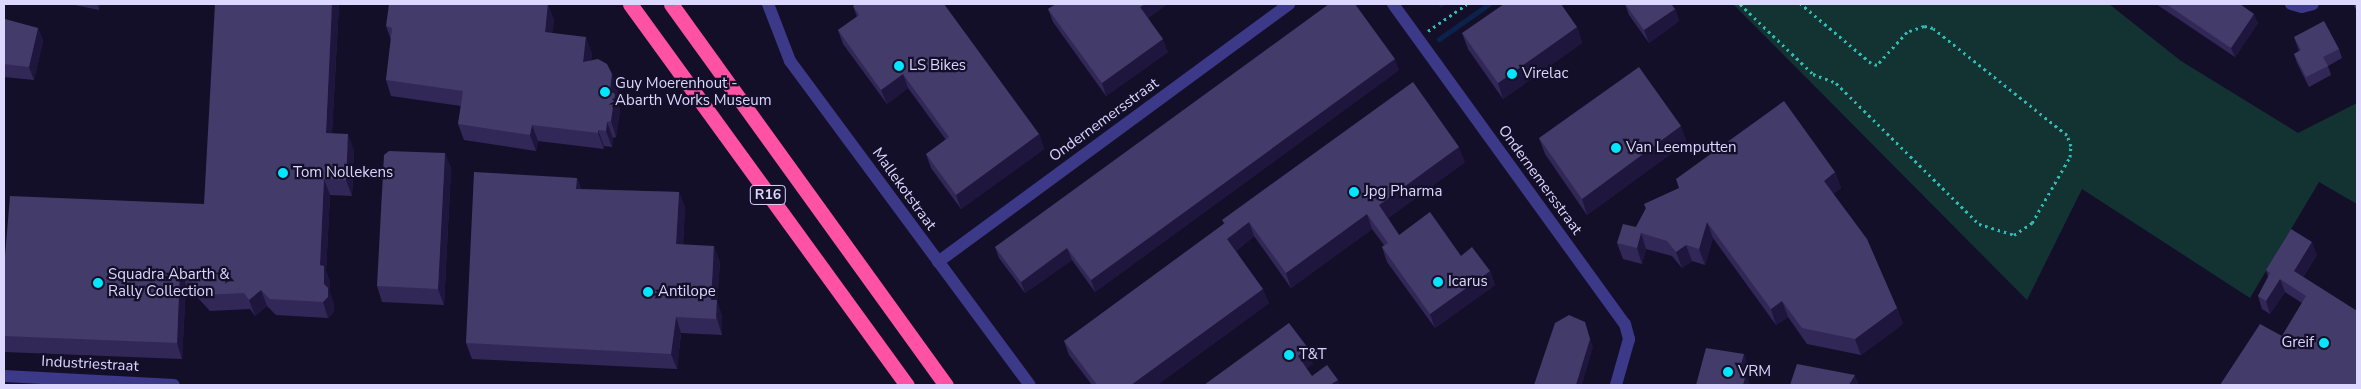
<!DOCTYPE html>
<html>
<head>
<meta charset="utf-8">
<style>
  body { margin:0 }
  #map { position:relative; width:2361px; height:389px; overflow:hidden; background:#140f29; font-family:"Nunito Sans",sans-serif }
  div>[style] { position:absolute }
  .green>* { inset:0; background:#123332 }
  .stream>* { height:5px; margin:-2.5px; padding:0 2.5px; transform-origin:2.5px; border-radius:2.5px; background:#0b234c }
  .path>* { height:3px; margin-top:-1.5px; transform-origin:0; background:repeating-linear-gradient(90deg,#2dbdb4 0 2.5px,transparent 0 6.5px) }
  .minor>* { height:12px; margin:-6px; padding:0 6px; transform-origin:6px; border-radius:6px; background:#3c3989 }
  .highway>* { height:15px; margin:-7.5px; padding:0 7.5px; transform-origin:7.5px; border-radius:7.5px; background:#ff52a5 }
  .wall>* { inset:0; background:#312857 }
  .shaded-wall>* { inset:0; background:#1e163d }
  .building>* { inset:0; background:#433b69 }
  .dots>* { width:14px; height:14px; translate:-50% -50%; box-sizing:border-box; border:2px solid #140f29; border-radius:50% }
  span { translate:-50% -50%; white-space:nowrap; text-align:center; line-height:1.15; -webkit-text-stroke:4.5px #140f29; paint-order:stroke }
  .shield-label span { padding:1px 4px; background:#140f29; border:1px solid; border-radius:4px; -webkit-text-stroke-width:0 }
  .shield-label { font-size:14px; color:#dcd7ff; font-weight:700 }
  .poi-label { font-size:15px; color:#dcd7ff }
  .left { translate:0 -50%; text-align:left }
  .right { translate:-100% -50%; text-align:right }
  .street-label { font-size:15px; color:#dcd7ff }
  .frame { position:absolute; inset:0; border:5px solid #dcd7ff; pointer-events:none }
</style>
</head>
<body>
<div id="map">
  <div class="green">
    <div style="clip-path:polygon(1733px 4px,2109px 4px,2181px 61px,2298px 133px,2357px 103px,2357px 204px,2319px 182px,2250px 298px,2082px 189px,2027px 300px)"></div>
  </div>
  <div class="stream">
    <div style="left:1439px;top:39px;width:61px;rotate:-35deg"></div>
  </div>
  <div class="path">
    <div style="left:1740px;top:4px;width:101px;rotate:43.8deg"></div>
    <div style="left:1813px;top:74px;width:25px;rotate:21deg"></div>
    <div style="left:1836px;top:83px;width:201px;rotate:44.6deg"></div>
    <div style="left:1979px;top:224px;width:37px;rotate:17deg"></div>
    <div style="left:2014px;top:235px;width:22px;rotate:-34deg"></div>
    <div style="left:2032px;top:223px;width:76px;rotate:-60.1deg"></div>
    <div style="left:2070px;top:157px;width:11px;rotate:-85deg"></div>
    <div style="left:2071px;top:146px;width:12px;rotate:-110deg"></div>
    <div style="left:2067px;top:135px;width:171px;rotate:-141.4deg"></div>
    <div style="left:1933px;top:28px;width:9px;rotate:-167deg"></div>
    <div style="left:1924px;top:26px;width:18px;rotate:161deg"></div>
    <div style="left:1907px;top:32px;width:45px;rotate:132.3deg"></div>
    <div style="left:1877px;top:65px;width:6px;rotate:-162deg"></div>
    <div style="left:1871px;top:63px;width:92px;rotate:-139.9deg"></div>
    <div style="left:1428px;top:31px;width:47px;rotate:-34.7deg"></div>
  </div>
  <div class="minor">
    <div style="left:768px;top:4px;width:61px;rotate:68.9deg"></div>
    <div style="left:790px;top:61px;width:403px;rotate:53.5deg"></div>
    <div style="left:1393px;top:4px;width:395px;rotate:54.1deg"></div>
    <div style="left:1625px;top:324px;width:16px;rotate:75deg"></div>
    <div style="left:1629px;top:339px;width:48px;rotate:105.8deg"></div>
    <div style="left:2291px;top:4px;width:11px;rotate:15deg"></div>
    <div style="left:2302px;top:7px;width:11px;rotate:-15deg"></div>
    <div style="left:938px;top:262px;width:436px;rotate:-36.3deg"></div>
    <div style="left:4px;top:376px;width:170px;rotate:3deg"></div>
  </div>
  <div class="highway">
    <div style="left:630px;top:4px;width:471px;rotate:54deg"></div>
    <div style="left:671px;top:4px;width:470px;rotate:54.2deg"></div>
  </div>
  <div class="wall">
    <div style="clip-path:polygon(70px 4px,100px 4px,99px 10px)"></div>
    <div style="clip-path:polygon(339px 4px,332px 133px,354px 150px,352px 196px,330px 195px,326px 271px,330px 282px,330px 293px,334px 304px,333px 313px,328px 318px,276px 315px,267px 306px,255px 316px,250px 309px,210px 311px,186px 285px,182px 359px,4px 352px,4px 268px,204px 204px)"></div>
    <div style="clip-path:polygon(1056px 4px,1167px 4px,1148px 18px,1168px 52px,1106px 96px,1053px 22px,1048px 9px)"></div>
    <div style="clip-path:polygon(1625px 4px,1671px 4px,1675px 9px,1679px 21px,1649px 43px,1629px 15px)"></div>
    <div style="clip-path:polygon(2156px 4px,2240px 4px,2258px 23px,2235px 57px)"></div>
    <div style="clip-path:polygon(853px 6px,1039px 134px,1044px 149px,961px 209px,931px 168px,926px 154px,946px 140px,908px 88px,887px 104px,843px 44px,838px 30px,857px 17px)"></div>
    <div style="clip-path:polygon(554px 19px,552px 33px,592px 53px,591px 61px,618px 89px,617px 101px,620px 110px,616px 137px,613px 138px,612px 147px,604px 146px,604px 149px,538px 141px,536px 151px,464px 140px,458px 124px,461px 106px,391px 96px,386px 80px,391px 40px,386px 26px)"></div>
    <div style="clip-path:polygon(4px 23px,38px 28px,43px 41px,34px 80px,4px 77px)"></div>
    <div style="clip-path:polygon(1577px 27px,1582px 43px,1503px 99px,1468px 49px,1462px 33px)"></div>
    <div style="clip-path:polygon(2294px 37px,2339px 49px,2342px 58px,2328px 66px,2331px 75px,2309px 87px,2297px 63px,2294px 54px,2299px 51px)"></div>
    <div style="clip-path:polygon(1399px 70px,1095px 292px,1072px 260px,1025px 293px,999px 258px,995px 247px)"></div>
    <div style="clip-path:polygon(1539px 138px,1687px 142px,1587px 215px,1545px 154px)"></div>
    <div style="clip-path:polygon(445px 153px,451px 169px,444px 305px,382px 302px,377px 286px)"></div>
    <div style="clip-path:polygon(1465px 162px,1388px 218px,1399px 235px,1461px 256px,1490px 271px,1495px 285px,1435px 328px,1387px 262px,1382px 247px,1384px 245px,1372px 229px,1291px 288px,1254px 236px,1236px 251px,1269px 303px,1157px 385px,1092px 385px,1069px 355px,1064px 341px,1224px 224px,1222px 220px)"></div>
    <div style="clip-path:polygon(1835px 172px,1841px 188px,1833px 194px,1897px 308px,1903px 324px,1861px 355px,1807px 344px,1788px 317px,1776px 325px,1713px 238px,1705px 265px,1692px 261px,1682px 268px,1672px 256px,1646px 249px,1642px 264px,1623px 259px,1617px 243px,1636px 227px,1646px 209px,1644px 204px)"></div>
    <div style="clip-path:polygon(577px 178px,581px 189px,679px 192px,685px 208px,683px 244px,720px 262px,717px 302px,722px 316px,722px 335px,681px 333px,677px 369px,472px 359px,466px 343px)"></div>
    <div style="clip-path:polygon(2317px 255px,2303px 277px,2357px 311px,2282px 336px,2302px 303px,2285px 292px,2270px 314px,2262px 309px,2258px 296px,2268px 277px,2266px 270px)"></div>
  </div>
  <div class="shaded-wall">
    <div style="clip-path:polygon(97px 4px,100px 4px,99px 10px)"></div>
    <div style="clip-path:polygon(332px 4px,339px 4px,331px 149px,326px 133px)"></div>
    <div style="clip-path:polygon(548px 4px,554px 19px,551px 48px,545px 32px)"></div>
    <div style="clip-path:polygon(1145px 4px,1167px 4px,1145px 20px,1140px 7px)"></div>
    <div style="clip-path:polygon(1439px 4px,1447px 4px,1440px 8px)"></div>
    <div style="clip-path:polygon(1675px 9px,1679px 21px,1649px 43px,1644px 30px)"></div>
    <div style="clip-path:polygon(2254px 14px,2258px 23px,2235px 57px,2231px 48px)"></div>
    <div style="clip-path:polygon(1577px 27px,1582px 43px,1503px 99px,1498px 83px)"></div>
    <div style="clip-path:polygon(38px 28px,43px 41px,34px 80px,29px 67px)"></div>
    <div style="clip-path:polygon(586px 37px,592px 53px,589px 78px,583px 62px)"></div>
    <div style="clip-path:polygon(1163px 39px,1168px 52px,1106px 96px,1102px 83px)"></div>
    <div style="clip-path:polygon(1395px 59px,1399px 70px,1095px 292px,1091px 280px)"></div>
    <div style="clip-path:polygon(612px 74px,618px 89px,617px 101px,620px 110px,616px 137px,611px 121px,610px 91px)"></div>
    <div style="clip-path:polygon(903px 74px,908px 88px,887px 104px,881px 90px)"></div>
    <div style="clip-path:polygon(607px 122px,613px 138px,612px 147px,606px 131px)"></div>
    <div style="clip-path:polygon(532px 125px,538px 141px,536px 151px,530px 135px)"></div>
    <div style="clip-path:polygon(1681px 126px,1687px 142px,1587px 215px,1582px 199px)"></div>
    <div style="clip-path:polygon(598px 130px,604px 146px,604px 149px,598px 133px)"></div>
    <div style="clip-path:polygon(348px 134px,354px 150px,352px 196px,346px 180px)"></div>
    <div style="clip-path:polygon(1039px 134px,1044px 149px,961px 209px,956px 195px)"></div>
    <div style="clip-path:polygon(1459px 147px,1465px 162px,1385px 220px,1379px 205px)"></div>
    <div style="clip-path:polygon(445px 153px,451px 169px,444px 305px,438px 289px)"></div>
    <div style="clip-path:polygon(1835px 172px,1841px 188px,1829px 197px,1824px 181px)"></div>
    <div style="clip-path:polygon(577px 178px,582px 194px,576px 189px)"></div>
    <div style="clip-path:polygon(324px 179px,330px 195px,326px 271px,330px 282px,330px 293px,334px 304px,333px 313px,328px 318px,323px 302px,324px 284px,320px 265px)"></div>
    <div style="clip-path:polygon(679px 192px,685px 208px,682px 260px,676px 244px)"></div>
    <div style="clip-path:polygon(1367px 214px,1372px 229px,1291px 288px,1286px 273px)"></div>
    <div style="clip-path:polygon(1249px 222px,1254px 236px,1232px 254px,1227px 239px)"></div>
    <div style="clip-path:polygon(1707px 222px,1713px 238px,1705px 265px,1699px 249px)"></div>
    <div style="clip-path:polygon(1641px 233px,1646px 249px,1642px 264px,1637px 248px)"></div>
    <div style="clip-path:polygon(2312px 242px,2317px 255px,2298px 284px,2294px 271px)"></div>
    <div style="clip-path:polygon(1686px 245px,1692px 261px,1682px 268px,1676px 252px)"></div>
    <div style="clip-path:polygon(714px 246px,720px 262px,717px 302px,722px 316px,722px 335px,711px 300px)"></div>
    <div style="clip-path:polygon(1067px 248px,1072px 260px,1025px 293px,1021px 282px)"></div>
    <div style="clip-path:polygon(180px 269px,186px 285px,182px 359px,177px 343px)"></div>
    <div style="clip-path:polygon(1490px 271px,1495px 285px,1435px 328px,1430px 314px)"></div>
    <div style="clip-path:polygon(2280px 279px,2285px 292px,2270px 314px,2266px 301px)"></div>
    <div style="clip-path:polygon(1263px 289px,1269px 303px,1157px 385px,1131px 385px)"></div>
    <div style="clip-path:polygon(261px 290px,267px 306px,255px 316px,249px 300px)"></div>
    <div style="clip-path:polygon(1782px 301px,1788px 317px,1776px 325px,1771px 309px)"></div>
    <div style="clip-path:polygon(1897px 308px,1903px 324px,1861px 355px,1855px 339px)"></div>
    <div style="clip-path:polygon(676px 317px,681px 333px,677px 369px,671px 354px)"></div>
    <div style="clip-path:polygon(1585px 322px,1593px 347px,1582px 385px,1576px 385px)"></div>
    <div style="clip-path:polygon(1308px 348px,1313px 364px,1303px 371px,1298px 356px)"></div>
    <div style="clip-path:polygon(1744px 354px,1749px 367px,1747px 375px,1750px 385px,1743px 385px,1739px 372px)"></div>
    <div style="clip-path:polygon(1855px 375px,1859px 385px,1849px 385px)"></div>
    <div style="clip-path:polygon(1338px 380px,1340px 385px,1330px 385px)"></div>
  </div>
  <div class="building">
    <div style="clip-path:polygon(215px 4px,332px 4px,326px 133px,348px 134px,346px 180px,324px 179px,320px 265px,324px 266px,324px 284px,328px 288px,328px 297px,323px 302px,270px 299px,261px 290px,249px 300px,244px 293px,204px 295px,180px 269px,177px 343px,4px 336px,4px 268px,10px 196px,204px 204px)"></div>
    <div style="clip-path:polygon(389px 4px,548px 4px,545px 32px,586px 37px,583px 62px,598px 59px,607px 64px,612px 74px,610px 91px,615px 94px,611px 121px,607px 122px,606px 131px,598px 130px,598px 133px,532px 125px,530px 135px,458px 124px,463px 91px,386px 80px,392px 28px,386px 26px)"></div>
    <div style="clip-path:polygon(856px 4px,944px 4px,1039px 134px,956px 195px,926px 154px,949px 137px,903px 74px,881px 90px,838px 30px,859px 15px,853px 6px)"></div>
    <div style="clip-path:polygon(1056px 4px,1145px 4px,1140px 7px,1163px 39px,1102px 83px,1048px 9px)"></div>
    <div style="clip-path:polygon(1329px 4px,1355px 4px,1395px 59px,1091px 280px,1067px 248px,1021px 282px,995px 247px)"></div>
    <div style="clip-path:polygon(1504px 4px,1561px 4px,1577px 27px,1498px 83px,1462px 33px)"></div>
    <div style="clip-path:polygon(1625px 4px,1671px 4px,1675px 9px,1644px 30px)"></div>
    <div style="clip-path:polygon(2166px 4px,2240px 4px,2254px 14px,2231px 48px)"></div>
    <div style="clip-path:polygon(2357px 4px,2357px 11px,2354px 6px)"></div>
    <div style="clip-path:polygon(5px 19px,38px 28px,29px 67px,4px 64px,4px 23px)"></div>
    <div style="clip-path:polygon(2324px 21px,2339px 49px,2323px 57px,2328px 66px,2306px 77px,2294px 54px,2301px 50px,2294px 37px)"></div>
    <div style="clip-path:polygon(1639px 67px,1681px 126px,1582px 199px,1539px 138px)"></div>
    <div style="clip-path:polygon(1413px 82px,1459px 147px,1379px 205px,1399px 235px,1430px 212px,1461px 256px,1472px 247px,1490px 271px,1430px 314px,1382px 247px,1388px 243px,1367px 214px,1286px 273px,1249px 222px,1227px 239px,1263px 289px,1131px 385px,1097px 385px,1064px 341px,1225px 223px,1222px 220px)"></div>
    <div style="clip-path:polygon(1784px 101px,1835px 172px,1824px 181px,1867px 239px,1897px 308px,1855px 339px,1802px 328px,1782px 301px,1771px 309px,1707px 222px,1699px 249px,1686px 245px,1676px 252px,1667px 241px,1641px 233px,1637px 248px,1617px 243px,1623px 224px,1636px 227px,1646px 208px,1644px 204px,1679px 188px,1676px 179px)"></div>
    <div style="clip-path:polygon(389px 151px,445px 153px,438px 289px,377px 286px,384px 155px)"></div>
    <div style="clip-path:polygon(474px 172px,577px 178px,576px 189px,679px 192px,676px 244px,714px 246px,711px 300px,717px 300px,716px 319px,676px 317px,671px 354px,466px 343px)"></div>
    <div style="clip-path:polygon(2291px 229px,2312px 242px,2294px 271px,2357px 311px,2357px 385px,2220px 385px,2260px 324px,2282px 336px,2306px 296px,2280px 279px,2266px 301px,2258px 296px,2270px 273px,2266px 270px)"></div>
    <div style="clip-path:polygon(1569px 315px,1585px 322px,1590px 339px,1576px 385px,1534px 385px,1555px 323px)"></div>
    <div style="clip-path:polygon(1289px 323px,1308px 348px,1298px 356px,1312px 376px,1327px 365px,1338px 380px,1330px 385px,1204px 385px)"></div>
    <div style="clip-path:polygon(1706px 348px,1744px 354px,1739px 372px,1746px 375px,1743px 385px,1696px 385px)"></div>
    <div style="clip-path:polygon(1797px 364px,1855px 375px,1849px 385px,1790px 385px)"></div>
  </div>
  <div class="dots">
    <div style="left:899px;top:66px;background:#03e6ff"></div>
    <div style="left:1512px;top:74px;background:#03e6ff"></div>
    <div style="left:605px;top:92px;background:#03e6ff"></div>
    <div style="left:1616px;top:148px;background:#03e6ff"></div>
    <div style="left:283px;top:173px;background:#03e6ff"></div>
    <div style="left:1354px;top:192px;background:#03e6ff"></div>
    <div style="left:1438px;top:282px;background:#03e6ff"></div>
    <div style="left:98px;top:283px;background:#03e6ff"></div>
    <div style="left:648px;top:292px;background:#03e6ff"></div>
    <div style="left:2324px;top:343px;background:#03e6ff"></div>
    <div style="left:1289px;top:355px;background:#03e6ff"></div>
    <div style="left:1728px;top:372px;background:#03e6ff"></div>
  </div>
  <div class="shield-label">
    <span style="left:768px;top:195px">R16</span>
  </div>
  <div class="poi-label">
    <span class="left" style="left:909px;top:66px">LS Bikes</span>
    <span class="left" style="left:1522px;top:74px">Virelac</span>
    <span class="left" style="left:615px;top:92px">Guy Moerenhout -<br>Abarth Works Museum</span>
    <span class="left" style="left:1626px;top:148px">Van Leemputten</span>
    <span class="left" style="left:293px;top:173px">Tom Nollekens</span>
    <span class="left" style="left:1364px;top:192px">Jpg Pharma</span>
    <span class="left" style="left:108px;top:283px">Squadra Abarth &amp;<br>Rally Collection</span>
    <span class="left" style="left:1448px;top:282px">Icarus</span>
    <span class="left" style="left:658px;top:292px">Antilope</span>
    <span class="right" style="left:2314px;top:343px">Greif</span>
    <span class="left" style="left:1299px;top:355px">T&amp;T</span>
    <span class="left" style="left:1738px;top:372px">VRM</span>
  </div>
  <div class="street-label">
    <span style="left:1104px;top:120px;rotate:-36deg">Ondernemersstraat</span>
    <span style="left:1540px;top:180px;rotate:54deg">Ondernemersstraat</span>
    <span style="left:904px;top:189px;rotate:54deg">Mallekotstraat</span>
    <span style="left:90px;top:364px;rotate:3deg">Industriestraat</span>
  </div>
  <div class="frame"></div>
</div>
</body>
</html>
